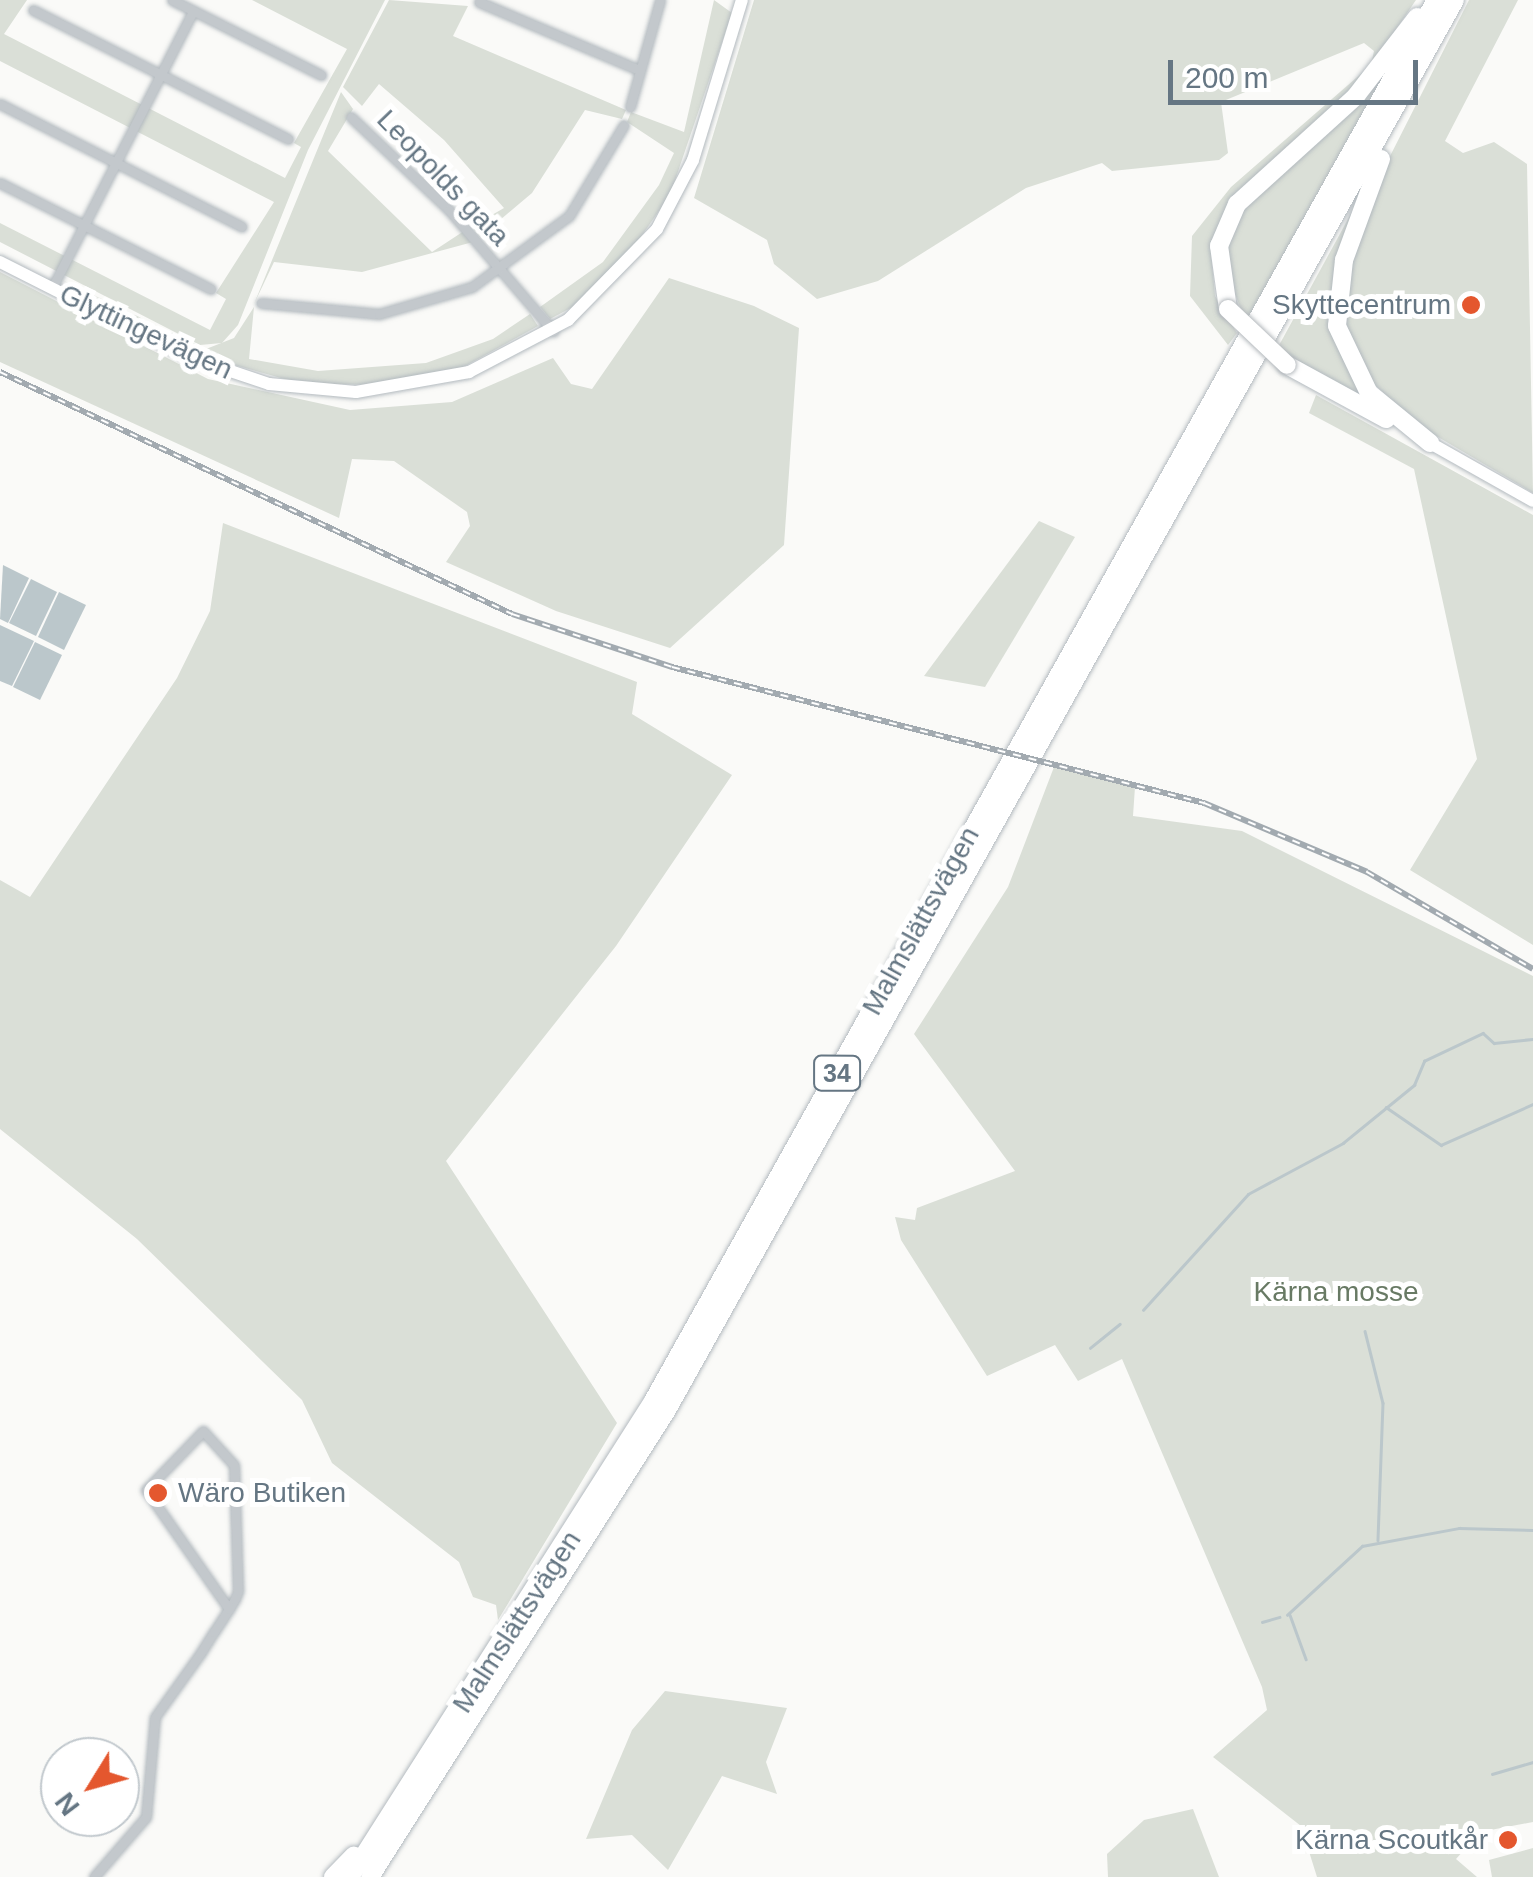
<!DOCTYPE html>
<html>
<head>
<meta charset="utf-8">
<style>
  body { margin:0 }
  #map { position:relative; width:1533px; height:1877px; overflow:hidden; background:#fafaf8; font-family:Helvetica,sans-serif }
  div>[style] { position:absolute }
  .green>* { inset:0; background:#dadfd7 }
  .water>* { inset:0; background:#bbc7cb }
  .stream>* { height:2.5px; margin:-1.25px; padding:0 1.25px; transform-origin:1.25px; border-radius:1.25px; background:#bbc7cb }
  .roads { filter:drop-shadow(0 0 2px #b3babf) drop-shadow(0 0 2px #b3babf) }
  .street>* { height:9px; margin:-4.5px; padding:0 4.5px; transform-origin:4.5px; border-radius:4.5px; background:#c3c8cc }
  .secondary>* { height:12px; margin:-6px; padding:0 6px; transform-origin:6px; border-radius:6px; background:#fff }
  .highway>* { height:18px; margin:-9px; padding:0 9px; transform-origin:9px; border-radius:9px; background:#fff }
  .rail>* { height:6px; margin-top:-3px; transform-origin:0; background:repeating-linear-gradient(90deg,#fff 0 8px,#a2aab0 0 16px); box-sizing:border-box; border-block:2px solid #a2aab0 }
  .bridges { filter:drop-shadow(0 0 2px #b4b9bd) drop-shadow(0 0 2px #b4b9bd) }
  .highway-bridge>* { height:18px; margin:-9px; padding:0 9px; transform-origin:9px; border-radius:9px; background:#fff }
  .dots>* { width:28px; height:28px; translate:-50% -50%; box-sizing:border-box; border:5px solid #fff; border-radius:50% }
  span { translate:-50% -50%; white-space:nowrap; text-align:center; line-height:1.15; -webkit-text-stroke:10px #fff; paint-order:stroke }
  .shield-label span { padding:2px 8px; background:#fff; border:2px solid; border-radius:8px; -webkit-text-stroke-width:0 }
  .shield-label { font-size:25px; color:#657683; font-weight:700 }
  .street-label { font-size:28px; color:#657683 }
  .poi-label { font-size:28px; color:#657683 }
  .right { translate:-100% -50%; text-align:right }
  .left { translate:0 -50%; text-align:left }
  .park-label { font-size:28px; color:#687a64 }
  .north { position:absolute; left:40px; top:1737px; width:100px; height:100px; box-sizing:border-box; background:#fff; border:2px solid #c1c8cd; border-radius:50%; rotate:233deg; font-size:28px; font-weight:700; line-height:40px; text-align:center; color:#657683 }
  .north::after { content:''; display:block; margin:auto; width:35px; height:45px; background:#e4572e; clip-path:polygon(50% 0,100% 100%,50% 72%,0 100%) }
  .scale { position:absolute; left:1168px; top:60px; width:250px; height:45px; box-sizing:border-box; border:5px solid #657683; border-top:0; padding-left:12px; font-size:30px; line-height:35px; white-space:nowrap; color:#657683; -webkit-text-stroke:8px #fff; paint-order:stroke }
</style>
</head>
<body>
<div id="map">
  <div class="green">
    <div style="clip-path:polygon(0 0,27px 0,4px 34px,285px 178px,301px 147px,294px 143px,347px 49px,252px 0,385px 0,308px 150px,238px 325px,222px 343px,200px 345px,0 242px,0 223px,210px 330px,226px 299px,216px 293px,274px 202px,0 61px)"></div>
    <div style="clip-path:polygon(389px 0,468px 6px,453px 36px,626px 110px,622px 119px,585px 110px,532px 193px,480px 237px,471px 227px,504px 208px,444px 140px,379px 84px,362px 106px,343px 87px)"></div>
    <div style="clip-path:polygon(714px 0,732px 13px,670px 195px,631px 251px,582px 302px,550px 319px,540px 307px,603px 262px,659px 185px,674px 153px,627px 122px,631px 112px,684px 132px)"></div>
    <div style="clip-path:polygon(754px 0,1416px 0,1361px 81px,1231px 202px,1211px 251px,1215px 296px,1237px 333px,1228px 345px,1190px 296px,1192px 236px,1231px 187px,1371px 65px,1374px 51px,1364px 43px,1221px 102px,1228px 153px,1219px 160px,1112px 171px,1102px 163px,1026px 188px,878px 281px,817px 299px,774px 264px,767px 240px,694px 198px)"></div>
    <div style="clip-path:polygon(1469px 0,1518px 0,1445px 141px,1463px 153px,1494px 142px,1527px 164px,1533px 493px,1416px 424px,1372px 382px,1344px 328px,1346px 276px,1380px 176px)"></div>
    <div style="clip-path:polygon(1392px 61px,1247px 325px,1223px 263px,1231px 228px,1246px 202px)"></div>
    <div style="clip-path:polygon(341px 92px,353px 109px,328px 151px,432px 252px,464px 231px,473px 242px,362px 272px,274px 262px,254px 304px)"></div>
    <div style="clip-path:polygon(1353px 210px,1329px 329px,1370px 406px,1277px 349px)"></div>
    <div style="clip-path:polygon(0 272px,208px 379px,350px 410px,452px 402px,553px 358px,571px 384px,592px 389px,669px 278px,754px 306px,799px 328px,784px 545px,670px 648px,556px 611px,446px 562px,470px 526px,467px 512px,394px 461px,352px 459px,339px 518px,0 362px)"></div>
    <div style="clip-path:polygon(62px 280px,206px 349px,234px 338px,254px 307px,249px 359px,318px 371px,426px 363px,493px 339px,530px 314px,538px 326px,458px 370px,373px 385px,299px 383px,198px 355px)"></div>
    <div style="clip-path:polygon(1316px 395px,1533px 515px,1533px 945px,1410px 870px,1477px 759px,1414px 469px,1309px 413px)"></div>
    <div style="clip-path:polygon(1039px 521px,1075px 537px,985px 687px,924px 676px)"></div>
    <div style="clip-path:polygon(223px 523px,637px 682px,632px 714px,732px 775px,616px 946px,446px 1161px,617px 1423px,498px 1620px,496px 1605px,473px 1597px,459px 1562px,332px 1463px,302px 1400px,137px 1239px,0 1129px,0 880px,30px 897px,177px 678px,210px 611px)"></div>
    <div style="clip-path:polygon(1054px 767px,1135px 787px,1133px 816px,1242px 831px,1533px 976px,1533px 1822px,1480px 1832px,1456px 1859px,1477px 1877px,1317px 1877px,1301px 1826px,1213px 1757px,1267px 1710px,1262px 1687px,1122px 1359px,1078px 1381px,1055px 1345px,987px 1376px,901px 1240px,895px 1217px,915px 1220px,917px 1208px,1015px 1171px,914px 1034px,1008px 887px)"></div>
    <div style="clip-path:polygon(665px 1691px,787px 1708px,766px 1762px,777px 1794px,722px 1776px,668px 1870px,632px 1835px,586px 1839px,632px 1730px)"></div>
    <div style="clip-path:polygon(1193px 1809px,1219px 1877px,1108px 1877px,1107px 1854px,1144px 1820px)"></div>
    <div style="clip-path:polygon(1533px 1848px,1533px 1877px,1492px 1877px,1489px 1860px)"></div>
  </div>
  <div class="water">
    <div style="clip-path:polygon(3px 565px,29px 578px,8px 623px,0 619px)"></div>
    <div style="clip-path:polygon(31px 579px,57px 592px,36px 636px,9px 623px)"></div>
    <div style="clip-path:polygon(59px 592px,86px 605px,64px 650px,38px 637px)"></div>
    <div style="clip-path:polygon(0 625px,34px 641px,12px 686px,0 681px)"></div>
    <div style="clip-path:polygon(35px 642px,62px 655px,40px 700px,13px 687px)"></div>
  </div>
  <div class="stream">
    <div style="left:1386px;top:1107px;width:67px;rotate:34.6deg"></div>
    <div style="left:1441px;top:1145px;width:101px;rotate:-24deg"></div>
    <div style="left:1143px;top:1310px;width:156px;rotate:-47.8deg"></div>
    <div style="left:1248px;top:1194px;width:108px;rotate:-28.2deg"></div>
    <div style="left:1343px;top:1143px;width:92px;rotate:-39.2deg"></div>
    <div style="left:1414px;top:1085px;width:26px;rotate:-67deg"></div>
    <div style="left:1424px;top:1061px;width:65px;rotate:-25.4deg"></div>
    <div style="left:1483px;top:1033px;width:15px;rotate:42deg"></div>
    <div style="left:1494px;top:1043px;width:39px;rotate:-6deg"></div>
    <div style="left:1365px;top:1331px;width:74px;rotate:76deg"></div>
    <div style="left:1383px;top:1403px;width:137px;rotate:92.1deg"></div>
    <div style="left:1090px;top:1348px;width:38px;rotate:-39deg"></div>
    <div style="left:1287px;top:1615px;width:102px;rotate:-42.6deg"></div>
    <div style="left:1362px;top:1546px;width:99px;rotate:-10.5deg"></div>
    <div style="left:1459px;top:1528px;width:74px;rotate:1.5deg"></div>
    <div style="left:1290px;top:1615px;width:47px;rotate:70deg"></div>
    <div style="left:1262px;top:1622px;width:18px;rotate:-16deg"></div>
    <div style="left:1492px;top:1774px;width:43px;rotate:-16.3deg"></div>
  </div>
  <div class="roads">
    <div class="street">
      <div style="left:172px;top:0;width:167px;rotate:26.7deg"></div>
      <div style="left:479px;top:2px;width:174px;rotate:23deg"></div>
      <div style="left:33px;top:10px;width:286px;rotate:26.8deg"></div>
      <div style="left:0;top:104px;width:271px;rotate:26.9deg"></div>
      <div style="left:630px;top:107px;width:111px;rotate:-74.3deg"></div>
      <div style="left:351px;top:117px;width:135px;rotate:43.5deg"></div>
      <div style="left:449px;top:210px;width:160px;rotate:49.3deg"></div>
      <div style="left:0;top:183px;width:236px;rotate:26.7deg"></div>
      <div style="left:52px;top:288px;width:311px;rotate:-63deg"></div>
      <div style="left:261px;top:303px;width:119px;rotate:5.3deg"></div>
      <div style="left:379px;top:314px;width:97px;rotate:-16.2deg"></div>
      <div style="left:472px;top:287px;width:120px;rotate:-36.2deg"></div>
      <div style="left:569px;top:216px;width:106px;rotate:-58.9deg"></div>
      <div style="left:94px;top:1877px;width:79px;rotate:-49.1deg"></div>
      <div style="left:146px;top:1817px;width:100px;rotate:-84.9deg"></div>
      <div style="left:155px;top:1717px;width:77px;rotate:-54.5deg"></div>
      <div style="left:200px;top:1654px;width:26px;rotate:-58deg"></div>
      <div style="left:214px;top:1632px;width:17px;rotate:-57deg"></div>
      <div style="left:223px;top:1618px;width:11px;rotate:-56deg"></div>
      <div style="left:229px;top:1609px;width:12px;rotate:-59deg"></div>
      <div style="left:235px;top:1599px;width:9px;rotate:-69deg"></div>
      <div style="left:238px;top:1591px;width:126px;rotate:-91.8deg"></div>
      <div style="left:234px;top:1465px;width:46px;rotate:-132.4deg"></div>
      <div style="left:203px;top:1431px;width:82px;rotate:134deg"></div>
      <div style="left:146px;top:1490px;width:145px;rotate:55.1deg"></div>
    </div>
    <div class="secondary">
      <div style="left:0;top:262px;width:208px;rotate:26.8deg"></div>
      <div style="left:186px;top:356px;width:88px;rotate:18.6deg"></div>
      <div style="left:269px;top:384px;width:87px;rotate:5.3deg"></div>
      <div style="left:356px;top:392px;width:115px;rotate:-10deg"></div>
      <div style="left:469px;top:372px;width:112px;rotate:-27.7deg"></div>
      <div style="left:568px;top:320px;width:127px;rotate:-45.6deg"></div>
      <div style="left:657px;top:229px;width:78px;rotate:-62.4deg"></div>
      <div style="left:693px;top:160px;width:167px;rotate:-73deg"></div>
      <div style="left:1430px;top:443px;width:118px;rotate:29.4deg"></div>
    </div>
    <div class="highway">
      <div style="left:1381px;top:159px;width:108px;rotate:110.1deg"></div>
      <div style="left:1344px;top:260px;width:66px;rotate:96.1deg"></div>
      <div style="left:1337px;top:326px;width:74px;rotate:64.5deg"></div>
      <div style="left:1369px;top:393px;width:79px;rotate:39.3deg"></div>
      <div style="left:1228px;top:309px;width:64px;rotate:-98.1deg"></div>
      <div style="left:1219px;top:246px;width:46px;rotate:-66.8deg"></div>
      <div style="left:1237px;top:204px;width:161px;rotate:-42.2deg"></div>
      <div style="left:1356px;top:96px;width:100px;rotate:-52.3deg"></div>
      <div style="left:1287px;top:365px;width:113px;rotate:28.6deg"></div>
      <div style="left:333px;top:1877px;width:30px;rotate:-46deg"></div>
      <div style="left:350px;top:1877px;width:564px;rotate:-57.52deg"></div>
      <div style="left:653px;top:1401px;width:1605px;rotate:-60.8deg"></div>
      <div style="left:370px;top:1877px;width:553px;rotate:-57.54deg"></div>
      <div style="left:667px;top:1410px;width:1615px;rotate:-60.8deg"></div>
    </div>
  </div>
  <div class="rail">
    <div style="left:0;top:372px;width:566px;rotate:25.3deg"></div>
    <div style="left:512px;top:614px;width:169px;rotate:18.3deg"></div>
    <div style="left:672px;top:667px;width:549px;rotate:14.34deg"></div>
    <div style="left:1204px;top:803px;width:177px;rotate:22.9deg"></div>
    <div style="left:1367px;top:872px;width:192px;rotate:30.3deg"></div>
  </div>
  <div class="bridges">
    <div class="highway-bridge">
      <div style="left:1228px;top:309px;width:81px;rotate:43.5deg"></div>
    </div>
  </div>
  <div class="dots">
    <div style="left:1471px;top:305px;background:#e4572e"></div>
    <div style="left:158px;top:1493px;background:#e4572e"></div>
    <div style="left:1508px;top:1840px;background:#e4572e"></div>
  </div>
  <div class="shield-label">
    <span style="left:837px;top:1073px">34</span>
  </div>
  <div class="street-label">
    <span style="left:443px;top:178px;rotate:46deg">Leopolds gata</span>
    <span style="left:146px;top:332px;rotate:25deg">Glyttingevägen</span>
    <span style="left:921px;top:921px;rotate:-61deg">Malmslättsvägen</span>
    <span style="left:517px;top:1622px;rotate:-57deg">Malmslättsvägen</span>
  </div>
  <div class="poi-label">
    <span class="right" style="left:1451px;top:305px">Skyttecentrum</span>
    <span class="left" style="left:178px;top:1493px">Wäro Butiken</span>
    <span class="right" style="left:1488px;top:1840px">Kärna Scoutkår</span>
  </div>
  <div class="park-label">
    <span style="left:1336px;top:1292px">Kärna mosse</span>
  </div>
  <div class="north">N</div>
  <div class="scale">200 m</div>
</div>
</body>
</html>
